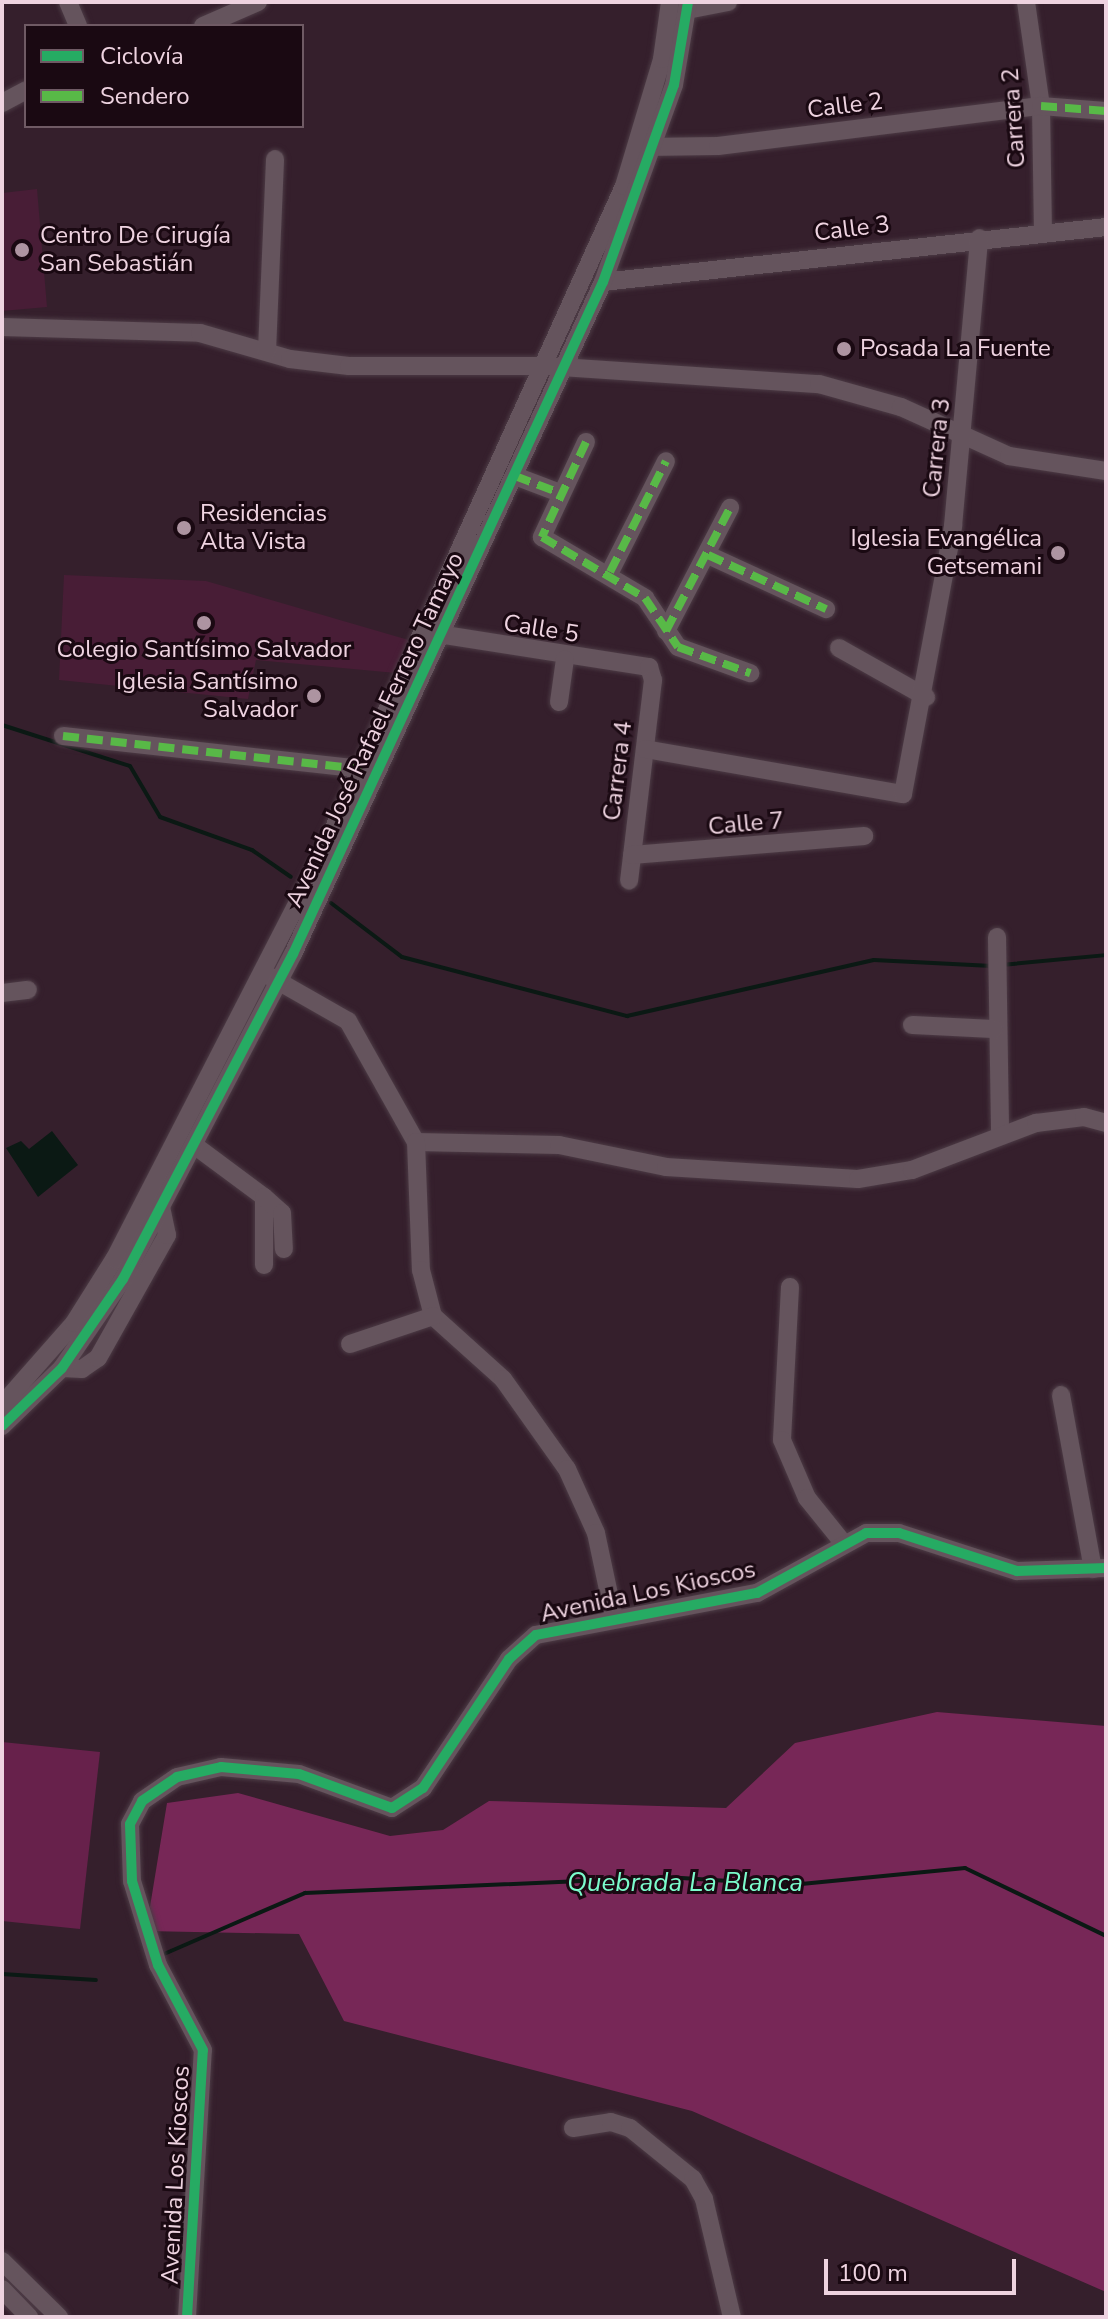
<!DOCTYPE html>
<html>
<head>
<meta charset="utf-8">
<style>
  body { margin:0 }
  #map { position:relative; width:1108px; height:2319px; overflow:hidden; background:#351f2c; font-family:"Nunito Sans",sans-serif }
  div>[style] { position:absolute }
  .built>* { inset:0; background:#481d36 }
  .green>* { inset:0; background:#67214b }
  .forest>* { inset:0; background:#772757 }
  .water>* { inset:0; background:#0b1914 }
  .stream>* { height:4px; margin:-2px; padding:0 2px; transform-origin:2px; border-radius:2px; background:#0b1914 }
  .roads { filter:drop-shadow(0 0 2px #4c3b45) drop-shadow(0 0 2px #4c3b45) }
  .minor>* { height:18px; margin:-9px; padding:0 9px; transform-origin:9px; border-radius:9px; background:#65545d }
  .quiet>* { height:8px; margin-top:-4px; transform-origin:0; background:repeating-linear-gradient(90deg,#58b947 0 16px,transparent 0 24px) }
  .cycleway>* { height:10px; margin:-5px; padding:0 5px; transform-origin:5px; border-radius:5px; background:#26ab63 }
  .dots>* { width:22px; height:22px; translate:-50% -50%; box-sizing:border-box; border:4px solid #1a0912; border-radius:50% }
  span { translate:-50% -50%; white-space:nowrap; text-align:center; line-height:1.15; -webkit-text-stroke:6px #1a0912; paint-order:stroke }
  .street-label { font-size:24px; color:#eed3e0 }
  .poi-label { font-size:24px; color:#eed3e0 }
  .left { translate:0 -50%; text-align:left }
  .right { translate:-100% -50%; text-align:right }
  .water-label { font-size:26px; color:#7bfbcc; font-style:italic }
  .frame { position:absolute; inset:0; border:4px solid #eed3e0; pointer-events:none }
  .legend { position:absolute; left:24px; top:24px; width:280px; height:104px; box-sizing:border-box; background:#1a0912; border:2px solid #6f5a64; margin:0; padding:10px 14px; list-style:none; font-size:24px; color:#eed3e0 }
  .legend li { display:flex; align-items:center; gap:16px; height:40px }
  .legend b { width:40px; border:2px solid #6f5a64 }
  .scale { position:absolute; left:824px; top:2259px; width:192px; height:36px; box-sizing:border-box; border:4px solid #eed3e0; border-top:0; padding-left:10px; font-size:24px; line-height:28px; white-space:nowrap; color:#eed3e0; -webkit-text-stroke:6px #1a0912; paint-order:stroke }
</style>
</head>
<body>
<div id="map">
  <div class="built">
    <div style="clip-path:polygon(37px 189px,47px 307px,2px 311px,2px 193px)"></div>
    <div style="clip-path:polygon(64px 575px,206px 581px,412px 641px,396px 673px,256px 660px,248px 699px,59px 680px)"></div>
  </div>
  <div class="green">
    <div style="clip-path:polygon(2px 1742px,100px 1752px,80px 1929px,2px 1921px)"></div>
  </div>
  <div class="forest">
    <div style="clip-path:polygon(937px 1712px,1106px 1726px,1106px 2292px,692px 2111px,344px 2021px,299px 1934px,146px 1931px,167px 1803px,238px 1793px,390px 1836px,443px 1830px,489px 1801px,726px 1808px,795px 1743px)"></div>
  </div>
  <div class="water">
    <div style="clip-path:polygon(52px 1131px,78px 1165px,38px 1197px,6px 1148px,21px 1141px,29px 1149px)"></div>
  </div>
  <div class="stream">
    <div style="left:2px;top:725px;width:134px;rotate:17.8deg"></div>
    <div style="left:130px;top:766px;width:59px;rotate:59.5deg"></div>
    <div style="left:160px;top:817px;width:98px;rotate:19.7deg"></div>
    <div style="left:252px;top:850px;width:47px;rotate:34.7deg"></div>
    <div style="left:331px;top:903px;width:89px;rotate:37.3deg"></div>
    <div style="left:402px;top:957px;width:233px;rotate:14.7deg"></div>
    <div style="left:627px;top:1016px;width:253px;rotate:-12.8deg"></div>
    <div style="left:874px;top:960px;width:118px;rotate:2.9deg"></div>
    <div style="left:1001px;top:965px;width:105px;rotate:-5.4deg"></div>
    <div style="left:164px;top:1954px;width:154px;rotate:-23.4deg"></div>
    <div style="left:305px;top:1893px;width:361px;rotate:-2.5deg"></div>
    <div style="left:666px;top:1877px;width:125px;rotate:3.7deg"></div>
    <div style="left:791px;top:1885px;width:175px;rotate:-5.6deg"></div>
    <div style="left:965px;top:1868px;width:157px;rotate:25.7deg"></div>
    <div style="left:2px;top:1974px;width:94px;rotate:3.7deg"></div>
  </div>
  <div class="roads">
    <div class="minor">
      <div style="left:68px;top:2px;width:26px;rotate:67deg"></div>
      <div style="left:1026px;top:2px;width:105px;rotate:81.8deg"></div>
      <div style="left:1041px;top:106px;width:125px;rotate:89.1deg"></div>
      <div style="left:687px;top:10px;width:42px;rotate:-11deg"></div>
      <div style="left:203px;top:26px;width:60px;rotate:-23.6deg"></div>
      <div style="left:2px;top:103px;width:27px;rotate:-28deg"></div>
      <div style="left:644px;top:147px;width:74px;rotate:-0.8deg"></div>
      <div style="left:718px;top:146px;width:325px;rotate:-7.1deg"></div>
      <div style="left:1041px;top:106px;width:65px;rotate:4.4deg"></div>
      <div style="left:603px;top:282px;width:506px;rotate:-6.24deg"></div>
      <div style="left:2px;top:327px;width:198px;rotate:1.7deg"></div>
      <div style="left:200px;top:333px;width:94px;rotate:16.1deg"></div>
      <div style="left:290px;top:359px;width:59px;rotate:6.8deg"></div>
      <div style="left:349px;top:366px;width:197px"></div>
      <div style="left:546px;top:366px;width:274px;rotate:3.8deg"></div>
      <div style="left:819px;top:384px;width:85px;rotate:15.7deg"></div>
      <div style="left:901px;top:407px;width:119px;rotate:24.4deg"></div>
      <div style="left:1009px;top:456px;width:98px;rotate:8.8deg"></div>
      <div style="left:267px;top:351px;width:192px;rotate:-87.6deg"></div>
      <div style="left:586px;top:442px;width:105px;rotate:114.9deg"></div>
      <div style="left:542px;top:537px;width:120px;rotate:30.6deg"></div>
      <div style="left:645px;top:598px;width:59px;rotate:56deg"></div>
      <div style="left:678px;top:647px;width:77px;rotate:19.9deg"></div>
      <div style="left:515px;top:476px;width:48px;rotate:20.7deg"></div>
      <div style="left:708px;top:555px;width:130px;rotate:24.6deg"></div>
      <div style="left:610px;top:572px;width:124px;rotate:-63.2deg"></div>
      <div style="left:666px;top:631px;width:139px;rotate:-62.5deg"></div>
      <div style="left:432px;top:633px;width:220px;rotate:8.9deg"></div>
      <div style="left:649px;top:667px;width:14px;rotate:73deg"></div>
      <div style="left:653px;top:680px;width:202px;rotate:96.8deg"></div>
      <div style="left:839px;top:648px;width:100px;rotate:29.4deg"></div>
      <div style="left:559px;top:702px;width:43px;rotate:-82.1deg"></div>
      <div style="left:63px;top:736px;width:300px;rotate:6.3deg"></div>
      <div style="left:645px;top:749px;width:262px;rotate:9.9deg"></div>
      <div style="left:903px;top:794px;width:273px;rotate:-79.4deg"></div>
      <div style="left:953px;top:526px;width:289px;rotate:-84.8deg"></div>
      <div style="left:632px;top:855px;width:233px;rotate:-4.7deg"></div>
      <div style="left:997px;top:937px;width:197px;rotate:89.1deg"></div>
      <div style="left:269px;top:976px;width:91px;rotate:29.7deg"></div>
      <div style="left:348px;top:1021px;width:139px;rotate:60.7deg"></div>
      <div style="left:2px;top:993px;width:26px;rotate:-7deg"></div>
      <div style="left:912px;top:1025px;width:82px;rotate:2.8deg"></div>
      <div style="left:416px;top:1142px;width:143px;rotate:1.2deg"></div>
      <div style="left:559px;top:1145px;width:109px;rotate:11.6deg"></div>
      <div style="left:666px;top:1167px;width:192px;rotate:3.6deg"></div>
      <div style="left:858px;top:1179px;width:55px;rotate:-9.5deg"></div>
      <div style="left:912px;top:1170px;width:133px;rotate:-20.8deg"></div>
      <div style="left:1036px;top:1123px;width:48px;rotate:-7.1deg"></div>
      <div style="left:1084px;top:1117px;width:23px;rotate:15deg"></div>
      <div style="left:416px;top:1142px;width:128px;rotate:87.8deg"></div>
      <div style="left:421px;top:1270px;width:48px;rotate:75.4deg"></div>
      <div style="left:433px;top:1316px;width:94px;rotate:42deg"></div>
      <div style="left:503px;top:1379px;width:110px;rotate:54.6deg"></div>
      <div style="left:567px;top:1469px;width:70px;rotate:65.6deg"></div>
      <div style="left:596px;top:1533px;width:87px;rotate:78deg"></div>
      <div style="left:194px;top:1145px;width:87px;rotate:36.6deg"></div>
      <div style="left:264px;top:1197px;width:68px;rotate:90deg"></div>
      <div style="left:264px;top:1197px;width:24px;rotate:42deg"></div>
      <div style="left:282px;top:1213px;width:36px;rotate:87deg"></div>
      <div style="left:790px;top:1287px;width:153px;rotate:93deg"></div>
      <div style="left:782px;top:1440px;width:63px;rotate:66.7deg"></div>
      <div style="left:807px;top:1498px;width:59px;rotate:51.2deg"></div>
      <div style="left:350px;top:1344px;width:88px;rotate:-18.6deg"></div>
      <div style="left:62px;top:1368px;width:20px;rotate:3deg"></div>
      <div style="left:82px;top:1369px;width:19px;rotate:-35deg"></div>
      <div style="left:98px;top:1358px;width:141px;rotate:-60.7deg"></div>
      <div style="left:167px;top:1235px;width:29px;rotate:-102deg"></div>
      <div style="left:1061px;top:1395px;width:177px;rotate:79.6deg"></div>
      <div style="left:2px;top:1405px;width:109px;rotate:-48.7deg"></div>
      <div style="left:74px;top:1323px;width:77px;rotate:-57.8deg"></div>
      <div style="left:115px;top:1258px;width:446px;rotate:-62.8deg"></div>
      <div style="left:319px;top:861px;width:741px;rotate:-65.68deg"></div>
      <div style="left:624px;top:186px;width:133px;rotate:-73.3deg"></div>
      <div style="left:662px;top:59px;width:58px;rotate:-82deg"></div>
      <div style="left:2px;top:1426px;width:83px;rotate:-44deg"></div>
      <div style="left:62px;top:1368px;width:108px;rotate:-55.6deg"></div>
      <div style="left:123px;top:1279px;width:367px;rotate:-62.4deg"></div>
      <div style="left:293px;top:954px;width:740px;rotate:-65.24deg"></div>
      <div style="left:603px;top:282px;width:209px;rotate:-70.2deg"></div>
      <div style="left:674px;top:85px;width:84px;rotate:-80.4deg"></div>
      <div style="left:573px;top:2128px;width:38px;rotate:-9deg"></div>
      <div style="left:611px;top:2122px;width:20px;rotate:18deg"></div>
      <div style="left:630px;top:2128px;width:81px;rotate:39deg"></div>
      <div style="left:693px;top:2179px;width:23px;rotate:61deg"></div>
      <div style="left:704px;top:2199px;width:121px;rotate:76.7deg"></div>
      <div style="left:2px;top:2261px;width:80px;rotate:44.5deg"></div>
      <div style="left:2px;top:2289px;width:39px;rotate:46deg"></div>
      <div style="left:187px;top:2317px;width:267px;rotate:-86.6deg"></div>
      <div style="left:203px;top:2050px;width:96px;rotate:-117.9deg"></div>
      <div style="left:158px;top:1965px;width:88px;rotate:-107.2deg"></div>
      <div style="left:132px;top:1881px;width:57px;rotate:-92deg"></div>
      <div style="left:130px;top:1824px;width:26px;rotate:-62deg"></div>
      <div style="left:142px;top:1801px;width:42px;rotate:-34.4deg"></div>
      <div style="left:177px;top:1777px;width:45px;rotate:-12.8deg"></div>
      <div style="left:221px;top:1767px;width:78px;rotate:5.1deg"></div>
      <div style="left:299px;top:1774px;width:99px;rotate:20.1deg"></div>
      <div style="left:392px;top:1808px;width:37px;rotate:-33deg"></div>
      <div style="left:423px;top:1788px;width:155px;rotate:-56.3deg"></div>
      <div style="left:509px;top:1659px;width:36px;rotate:-42deg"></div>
      <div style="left:536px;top:1635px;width:225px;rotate:-10.8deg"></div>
      <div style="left:757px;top:1593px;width:124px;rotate:-28.8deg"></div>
      <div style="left:866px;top:1533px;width:33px"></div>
      <div style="left:899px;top:1533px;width:124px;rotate:17.9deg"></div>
      <div style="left:1017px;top:1571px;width:89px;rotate:-1.9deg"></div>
    </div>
  </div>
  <div class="quiet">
    <div style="left:1041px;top:106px;width:65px;rotate:4.4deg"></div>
    <div style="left:586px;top:442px;width:105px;rotate:114.9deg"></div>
    <div style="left:542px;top:537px;width:120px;rotate:30.6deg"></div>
    <div style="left:645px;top:598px;width:59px;rotate:56deg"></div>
    <div style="left:678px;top:647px;width:77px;rotate:19.9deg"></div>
    <div style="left:515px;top:476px;width:48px;rotate:20.7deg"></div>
    <div style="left:708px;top:555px;width:130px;rotate:24.6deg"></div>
    <div style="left:610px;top:572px;width:124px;rotate:-63.2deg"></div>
    <div style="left:666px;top:631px;width:139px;rotate:-62.5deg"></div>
    <div style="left:63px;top:736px;width:300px;rotate:6.3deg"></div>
  </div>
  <div class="cycleway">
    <div style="left:2px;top:1426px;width:83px;rotate:-44deg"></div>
    <div style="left:62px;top:1368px;width:108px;rotate:-55.6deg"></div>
    <div style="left:123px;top:1279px;width:367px;rotate:-62.4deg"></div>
    <div style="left:293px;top:954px;width:740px;rotate:-65.24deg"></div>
    <div style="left:603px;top:282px;width:209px;rotate:-70.2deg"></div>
    <div style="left:674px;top:85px;width:84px;rotate:-80.4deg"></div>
    <div style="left:187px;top:2317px;width:267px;rotate:-86.6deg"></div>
    <div style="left:203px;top:2050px;width:96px;rotate:-117.9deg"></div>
    <div style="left:158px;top:1965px;width:88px;rotate:-107.2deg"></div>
    <div style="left:132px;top:1881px;width:57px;rotate:-92deg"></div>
    <div style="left:130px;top:1824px;width:26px;rotate:-62deg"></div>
    <div style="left:142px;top:1801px;width:42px;rotate:-34.4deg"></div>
    <div style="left:177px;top:1777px;width:45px;rotate:-12.8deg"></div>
    <div style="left:221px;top:1767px;width:78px;rotate:5.1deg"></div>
    <div style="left:299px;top:1774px;width:99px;rotate:20.1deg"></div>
    <div style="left:392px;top:1808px;width:37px;rotate:-33deg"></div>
    <div style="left:423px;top:1788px;width:155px;rotate:-56.3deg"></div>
    <div style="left:509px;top:1659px;width:36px;rotate:-42deg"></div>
    <div style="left:536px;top:1635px;width:225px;rotate:-10.8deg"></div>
    <div style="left:757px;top:1593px;width:124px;rotate:-28.8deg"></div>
    <div style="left:866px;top:1533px;width:33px"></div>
    <div style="left:899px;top:1533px;width:124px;rotate:17.9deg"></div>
    <div style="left:1017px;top:1571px;width:89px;rotate:-1.9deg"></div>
  </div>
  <div class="dots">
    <div style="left:22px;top:250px;background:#ad94a1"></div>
    <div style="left:844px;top:349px;background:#ad94a1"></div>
    <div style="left:184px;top:528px;background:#ad94a1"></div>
    <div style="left:1058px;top:553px;background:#ad94a1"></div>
    <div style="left:204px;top:623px;background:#ad94a1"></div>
    <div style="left:314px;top:696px;background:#ad94a1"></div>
  </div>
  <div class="street-label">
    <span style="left:845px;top:106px;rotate:-7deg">Calle 2</span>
    <span style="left:1014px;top:118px;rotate:-94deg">Carrera 2</span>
    <span style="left:852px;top:229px;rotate:-7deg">Calle 3</span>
    <span style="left:937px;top:448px;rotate:-84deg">Carrera 3</span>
    <span style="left:541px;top:629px;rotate:9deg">Calle 5</span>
    <span style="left:375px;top:730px;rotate:-65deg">Avenida José Rafael Ferrero Tamayo</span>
    <span style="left:618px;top:771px;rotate:-83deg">Carrera 4</span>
    <span style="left:746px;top:824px;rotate:-5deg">Calle 7</span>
    <span style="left:648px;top:1592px;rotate:-12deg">Avenida Los Kioscos</span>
    <span style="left:176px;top:2175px;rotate:-87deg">Avenida Los Kioscos</span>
  </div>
  <div class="poi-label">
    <span class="left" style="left:40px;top:250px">Centro De Cirugía<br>San Sebastián</span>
    <span class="left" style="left:860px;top:349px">Posada La Fuente</span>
    <span class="left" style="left:200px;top:528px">Residencias<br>Alta Vista</span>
    <span class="right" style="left:1042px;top:553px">Iglesia Evangélica<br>Getsemani</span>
    <span style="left:204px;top:650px">Colegio Santísimo Salvador</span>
    <span class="right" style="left:298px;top:696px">Iglesia Santísimo<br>Salvador</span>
  </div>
  <div class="water-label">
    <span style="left:685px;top:1883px">Quebrada La Blanca</span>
  </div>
  <div class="frame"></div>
  <ul class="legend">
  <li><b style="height:10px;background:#26ab63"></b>Ciclovía</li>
  <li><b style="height:10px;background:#58b947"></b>Sendero</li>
  </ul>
  <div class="scale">100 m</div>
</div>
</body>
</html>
